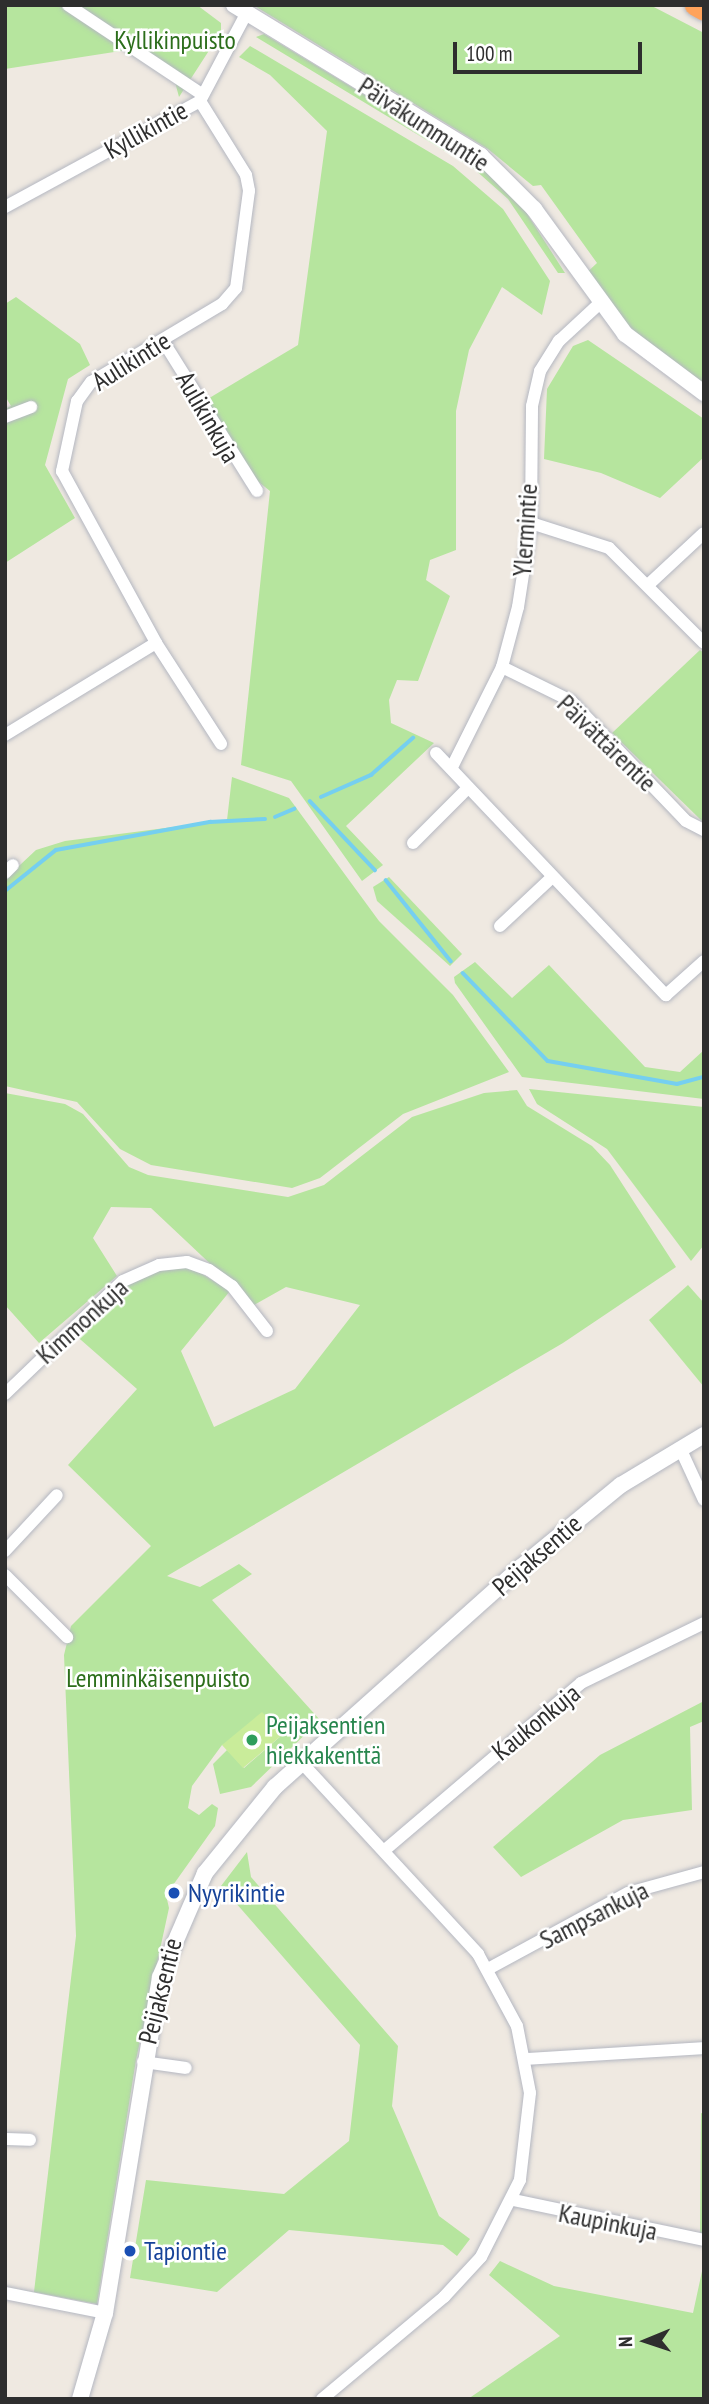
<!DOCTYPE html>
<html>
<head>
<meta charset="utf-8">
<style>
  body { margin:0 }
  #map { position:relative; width:709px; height:2404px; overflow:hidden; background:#efe9e1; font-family:"PT Sans Narrow",sans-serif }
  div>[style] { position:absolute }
  .green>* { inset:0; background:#b6e59e }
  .pitch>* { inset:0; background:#c9ec9a }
  .stream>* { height:3.5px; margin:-1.75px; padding:0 1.75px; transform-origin:1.75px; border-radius:1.75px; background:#75cff0 }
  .roads { filter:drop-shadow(0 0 2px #b4b7c1) drop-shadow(0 0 2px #b4b7c1) }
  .street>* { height:12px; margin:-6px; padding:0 6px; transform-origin:6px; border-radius:6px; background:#fff }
  .secondary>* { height:16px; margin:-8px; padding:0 8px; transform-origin:8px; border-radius:8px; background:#fff }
  .highway>* { height:21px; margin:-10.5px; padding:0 10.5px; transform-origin:10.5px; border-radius:10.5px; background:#ffa35c }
  .dots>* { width:19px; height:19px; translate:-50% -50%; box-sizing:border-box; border:4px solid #fff; border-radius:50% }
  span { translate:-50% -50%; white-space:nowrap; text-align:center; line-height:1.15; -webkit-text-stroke:5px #fff; paint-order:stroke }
  .park-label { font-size:26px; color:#2c6e1b }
  .street-label { font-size:26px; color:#2e2e2e }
  .leisure-label { font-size:26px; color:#27864d }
  .left { translate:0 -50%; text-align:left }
  .transit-label { font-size:26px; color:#164399 }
  .frame { position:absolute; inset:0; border:7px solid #2e2e2e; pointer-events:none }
  .north { position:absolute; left:611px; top:2306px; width:70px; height:70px; -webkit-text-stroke:5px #fff; paint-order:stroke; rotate:268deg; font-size:19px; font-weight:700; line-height:28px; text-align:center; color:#2e2e2e }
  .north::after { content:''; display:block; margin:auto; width:24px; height:32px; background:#2e2e2e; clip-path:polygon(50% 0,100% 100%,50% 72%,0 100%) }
  .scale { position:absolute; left:453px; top:42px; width:189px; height:32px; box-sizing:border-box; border:4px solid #2e2e2e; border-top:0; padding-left:9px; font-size:21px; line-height:24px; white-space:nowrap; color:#2e2e2e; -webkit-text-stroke:5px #fff; paint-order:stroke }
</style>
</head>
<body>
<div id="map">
  <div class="green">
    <div style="clip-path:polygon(5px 5px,197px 5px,221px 23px,221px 32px,179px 97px,175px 82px,127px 50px,5px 69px)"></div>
    <div style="clip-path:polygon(253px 5px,650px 5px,704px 33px,704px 393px,658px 363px,581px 278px,597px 263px,541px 185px,533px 186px,488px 149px)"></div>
    <div style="clip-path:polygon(264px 34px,475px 162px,522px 206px,565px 273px,558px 273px,508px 199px,473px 168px,256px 37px)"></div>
    <div style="clip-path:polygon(250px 46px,453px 166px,503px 209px,550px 281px,542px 315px,502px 287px,469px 350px,456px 411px,456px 550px,430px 560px,426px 580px,450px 596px,418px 681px,397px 680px,389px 700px,391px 723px,434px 743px,346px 826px,383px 865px,362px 881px,291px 781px,241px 765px,270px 491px,235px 463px,206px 400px,298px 345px,327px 131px,270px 75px,239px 57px)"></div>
    <div style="clip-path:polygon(16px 297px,80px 344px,90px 365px,68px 379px,45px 465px,75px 518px,5px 563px,5px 409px,11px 406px,5px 396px,5px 304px)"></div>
    <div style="clip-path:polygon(588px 340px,704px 419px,704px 457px,660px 498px,601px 473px,544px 459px,547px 389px,573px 346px)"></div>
    <div style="clip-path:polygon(700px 650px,704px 653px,704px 823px,612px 733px)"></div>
    <div style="clip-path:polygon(232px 777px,289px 798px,379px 921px,453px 995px,509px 1072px,403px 1114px,320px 1178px,292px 1188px,151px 1165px,120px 1149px,77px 1102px,5px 1086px,5px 879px,36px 850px,65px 841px,227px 820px)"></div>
    <div style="clip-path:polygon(389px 877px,462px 954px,450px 966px,377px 901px,373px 887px)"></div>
    <div style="clip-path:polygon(475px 962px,512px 998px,549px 965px,645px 1067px,680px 1072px,704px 1050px,704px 1099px,522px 1077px,455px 983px,454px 977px)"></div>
    <div style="clip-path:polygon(529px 1089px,704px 1107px,704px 1245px,691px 1261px,607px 1149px,537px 1104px)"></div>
    <div style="clip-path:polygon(517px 1090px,527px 1106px,592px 1146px,610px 1165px,676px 1267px,563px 1343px,167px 1576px,200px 1587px,239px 1564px,252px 1574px,212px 1600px,320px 1720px,251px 1787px,220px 1794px,213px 1764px,227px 1750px,244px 1768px,282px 1735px,222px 1745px,192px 1786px,188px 1808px,199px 1815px,212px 1804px,218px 1808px,215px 1826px,166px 1895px,169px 1908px,136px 2060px,97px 2304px,34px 2292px,76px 1936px,64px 1655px,71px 1626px,151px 1546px,68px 1465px,137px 1389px,73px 1333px,127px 1285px,158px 1269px,189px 1266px,230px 1291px,181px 1351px,214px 1427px,295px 1389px,360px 1305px,286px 1287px,254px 1305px,151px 1208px,111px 1207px,93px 1238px,117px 1276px,39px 1343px,5px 1305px,5px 1093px,65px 1104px,83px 1114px,129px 1167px,148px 1175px,288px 1197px,324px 1185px,412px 1117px,484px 1093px)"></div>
    <div style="clip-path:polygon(688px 1285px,704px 1303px,704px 1387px,649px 1320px)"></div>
    <div style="clip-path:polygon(704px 1701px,704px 1721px,690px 1727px,692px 1810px,623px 1820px,521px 1877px,493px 1847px,600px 1755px)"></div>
    <div style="clip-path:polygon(247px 1852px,251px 1877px,398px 2046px,392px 2106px,439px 2216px,470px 2239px,457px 2256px,443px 2245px,289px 2230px,217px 2292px,130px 2278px,146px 2180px,284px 2194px,349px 2141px,360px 2045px,221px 1886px)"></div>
    <div style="clip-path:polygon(701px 2113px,704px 2114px,704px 2233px,700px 2233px)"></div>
    <div style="clip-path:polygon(500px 2261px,554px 2286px,693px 2313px,704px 2262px,704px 2399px,468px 2399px,560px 2336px,489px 2275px)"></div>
  </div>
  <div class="pitch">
    <div style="clip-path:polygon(262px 1712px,283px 1734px,243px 1768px,222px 1745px)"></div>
  </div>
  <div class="stream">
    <div style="left:321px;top:797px;width:55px;rotate:-23.7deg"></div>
    <div style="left:371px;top:775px;width:56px;rotate:-41.4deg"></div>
    <div style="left:310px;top:801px;width:95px;rotate:46.7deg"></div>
    <div style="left:275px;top:817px;width:21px;rotate:-23deg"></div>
    <div style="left:386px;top:880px;width:104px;rotate:51.3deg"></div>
    <div style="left:5px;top:891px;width:65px;rotate:-38.8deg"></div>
    <div style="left:56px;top:850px;width:157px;rotate:-10.3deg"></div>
    <div style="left:210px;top:822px;width:55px;rotate:-3.1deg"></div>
    <div style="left:463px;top:973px;width:122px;rotate:46deg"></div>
    <div style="left:548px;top:1061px;width:131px;rotate:10.1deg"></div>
    <div style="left:677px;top:1084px;width:28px;rotate:-15deg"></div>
  </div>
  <div class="roads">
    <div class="street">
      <div style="left:68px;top:5px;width:159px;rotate:33.7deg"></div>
      <div style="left:200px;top:101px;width:87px;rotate:58.1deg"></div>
      <div style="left:246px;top:175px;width:16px;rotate:79deg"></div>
      <div style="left:249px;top:191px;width:98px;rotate:97.6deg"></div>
      <div style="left:236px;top:288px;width:21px;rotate:131deg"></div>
      <div style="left:222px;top:304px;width:152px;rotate:149.2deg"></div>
      <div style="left:91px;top:382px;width:24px;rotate:126deg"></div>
      <div style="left:77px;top:401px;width:72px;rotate:102.1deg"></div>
      <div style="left:62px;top:471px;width:196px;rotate:61.3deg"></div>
      <div style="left:156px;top:643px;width:120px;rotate:57.2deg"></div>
      <div style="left:5px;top:207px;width:222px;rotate:-28.5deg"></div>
      <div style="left:200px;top:101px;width:98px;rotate:-62.1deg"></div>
      <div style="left:163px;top:341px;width:177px;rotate:57.9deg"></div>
      <div style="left:5px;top:417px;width:28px;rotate:-21deg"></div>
      <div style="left:531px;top:523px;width:82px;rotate:17.8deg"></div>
      <div style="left:609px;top:548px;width:134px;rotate:45deg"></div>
      <div style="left:648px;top:585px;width:76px;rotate:-42.9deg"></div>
      <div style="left:502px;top:667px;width:77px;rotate:26.2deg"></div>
      <div style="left:571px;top:701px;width:166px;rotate:46.2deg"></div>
      <div style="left:686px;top:821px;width:20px;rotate:27deg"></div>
      <div style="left:5px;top:735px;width:177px;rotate:-31.4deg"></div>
      <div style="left:436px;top:753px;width:334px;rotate:46.5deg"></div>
      <div style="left:666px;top:995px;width:51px;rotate:-41.8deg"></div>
      <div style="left:452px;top:767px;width:112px;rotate:-63.4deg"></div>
      <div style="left:502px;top:667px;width:62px;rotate:-75.1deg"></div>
      <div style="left:518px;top:607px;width:85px;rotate:-81.2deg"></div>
      <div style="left:531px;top:523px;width:117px;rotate:-89.5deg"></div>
      <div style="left:532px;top:406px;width:36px;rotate:-77deg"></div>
      <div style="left:540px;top:371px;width:36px;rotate:-58deg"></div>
      <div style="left:559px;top:341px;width:54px;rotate:-42.8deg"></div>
      <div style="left:413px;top:843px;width:78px;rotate:-45deg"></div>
      <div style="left:5px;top:873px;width:11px;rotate:-45deg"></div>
      <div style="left:500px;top:926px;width:69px;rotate:-43.2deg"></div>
      <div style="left:5px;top:1394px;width:163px;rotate:-43.8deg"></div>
      <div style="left:123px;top:1281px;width:39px;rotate:-24deg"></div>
      <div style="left:159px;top:1265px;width:28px;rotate:-6deg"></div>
      <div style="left:187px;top:1262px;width:23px;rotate:20deg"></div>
      <div style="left:209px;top:1270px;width:28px;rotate:35deg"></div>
      <div style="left:232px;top:1286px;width:57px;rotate:52.1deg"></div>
      <div style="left:680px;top:1448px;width:57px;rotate:65.2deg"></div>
      <div style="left:5px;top:1551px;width:76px;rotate:-47.1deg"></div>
      <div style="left:5px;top:1575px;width:88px;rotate:45deg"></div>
      <div style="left:302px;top:1763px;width:260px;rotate:47.3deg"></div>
      <div style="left:478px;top:1954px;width:82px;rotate:61.6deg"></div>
      <div style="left:517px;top:2026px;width:68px;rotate:79deg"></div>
      <div style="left:530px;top:2093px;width:88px;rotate:96.6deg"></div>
      <div style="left:520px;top:2180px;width:86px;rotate:116.9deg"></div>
      <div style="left:481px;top:2257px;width:54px;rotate:132.8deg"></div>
      <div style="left:444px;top:2297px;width:159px;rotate:140.1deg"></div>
      <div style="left:386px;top:1849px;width:256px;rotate:-40.4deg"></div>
      <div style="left:581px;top:1683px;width:137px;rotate:-26deg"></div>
      <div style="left:488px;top:1969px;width:159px;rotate:-28.5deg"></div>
      <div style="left:628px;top:1893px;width:79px;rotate:-15.4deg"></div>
      <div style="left:526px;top:2059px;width:178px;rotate:-3.5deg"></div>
      <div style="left:143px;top:2062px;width:43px;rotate:7.9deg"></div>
      <div style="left:5px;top:2139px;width:25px;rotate:2deg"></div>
      <div style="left:514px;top:2200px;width:194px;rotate:11.9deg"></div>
      <div style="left:5px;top:2293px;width:102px;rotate:11.3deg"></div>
    </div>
    <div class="secondary">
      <div style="left:234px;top:5px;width:289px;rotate:31.4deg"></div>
      <div style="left:481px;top:156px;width:75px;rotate:45deg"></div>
      <div style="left:534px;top:209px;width:155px;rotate:53.9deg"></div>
      <div style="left:625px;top:334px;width:99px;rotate:36.8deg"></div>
      <div style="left:80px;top:2399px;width:90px;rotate:-73.8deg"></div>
      <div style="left:105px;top:2313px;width:340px;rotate:-80.7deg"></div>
      <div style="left:160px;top:1977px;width:113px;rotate:-66.6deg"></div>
      <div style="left:205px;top:1873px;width:111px;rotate:-50.9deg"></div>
      <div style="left:275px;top:1787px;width:330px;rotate:-41.8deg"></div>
      <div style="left:521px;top:1567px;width:129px;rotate:-39.4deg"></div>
      <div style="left:621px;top:1485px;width:97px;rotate:-31.1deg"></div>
    </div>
    <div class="highway">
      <div style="left:695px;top:5px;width:10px;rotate:29deg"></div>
    </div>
  </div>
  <div class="dots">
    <div style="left:252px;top:1740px;background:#2e9e5b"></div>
    <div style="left:174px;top:1893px;background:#1a4fb4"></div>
    <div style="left:130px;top:2251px;background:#1a4fb4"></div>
  </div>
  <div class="park-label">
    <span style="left:175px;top:40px">Kyllikinpuisto</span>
    <span style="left:158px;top:1678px">Lemminkäisenpuisto</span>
  </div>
  <div class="street-label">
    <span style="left:424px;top:124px;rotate:33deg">Päiväkummuntie</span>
    <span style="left:146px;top:130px;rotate:-29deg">Kyllikintie</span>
    <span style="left:131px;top:361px;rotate:-32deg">Aulikintie</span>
    <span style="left:208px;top:417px;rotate:60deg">Aulikinkuja</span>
    <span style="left:525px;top:530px;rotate:-86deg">Ylermintie</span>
    <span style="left:607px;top:743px;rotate:44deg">Päivättärentie</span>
    <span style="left:82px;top:1321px;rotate:-42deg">Kimmonkuja</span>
    <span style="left:537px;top:1555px;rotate:-41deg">Peijaksentie</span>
    <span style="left:536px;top:1722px;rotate:-39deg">Kaukonkuja</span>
    <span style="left:594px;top:1915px;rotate:-27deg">Sampsankuja</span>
    <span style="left:160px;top:1991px;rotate:-76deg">Peijaksentie</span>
    <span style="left:608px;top:2222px;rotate:11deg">Kaupinkuja</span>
  </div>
  <div class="leisure-label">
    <span class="left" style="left:266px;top:1740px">Peijaksentien<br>hiekkakenttä</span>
  </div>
  <div class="transit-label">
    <span class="left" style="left:188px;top:1893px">Nyyrikintie</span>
    <span class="left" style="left:144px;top:2251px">Tapiontie</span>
  </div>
  <div class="frame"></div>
  <div class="north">N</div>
  <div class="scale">100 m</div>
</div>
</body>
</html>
